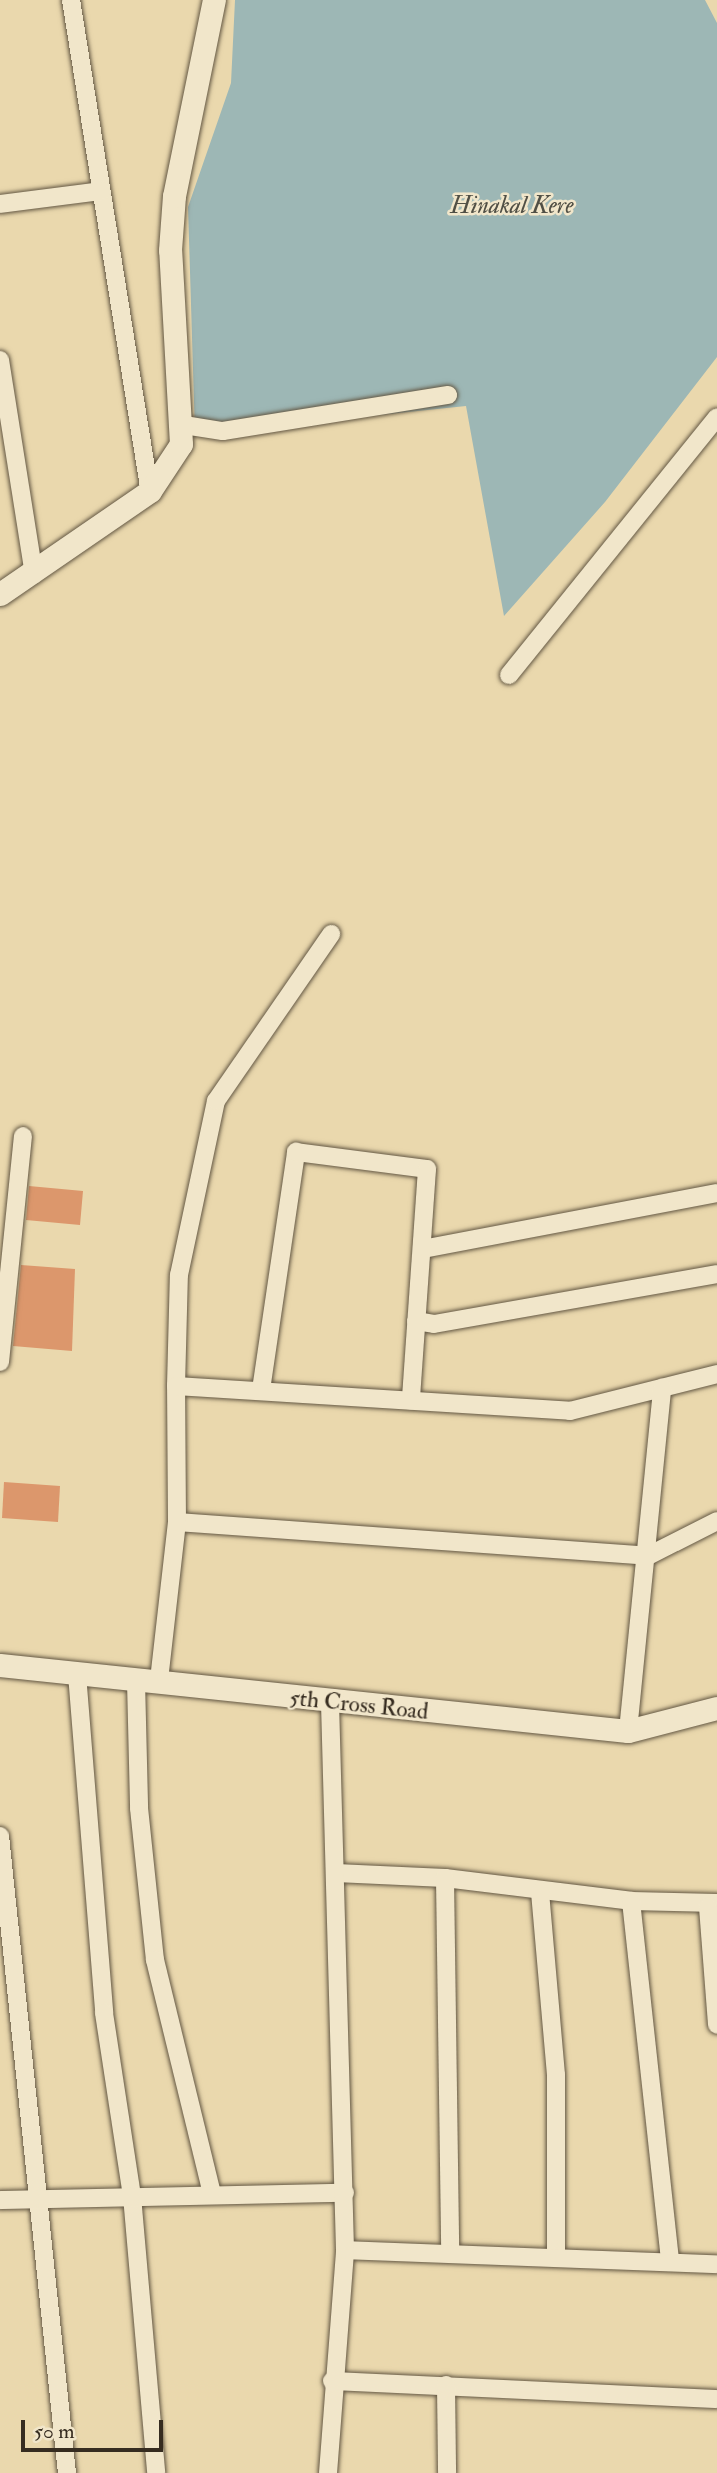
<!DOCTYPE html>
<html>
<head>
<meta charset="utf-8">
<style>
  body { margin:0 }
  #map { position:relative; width:717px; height:2473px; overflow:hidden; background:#ead8ad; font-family:"IM FELL Double Pica",serif }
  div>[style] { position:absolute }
  .water>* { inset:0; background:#9db7b5 }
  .building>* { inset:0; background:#dc976c }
  .roads { filter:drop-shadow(0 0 2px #635743) drop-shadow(0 0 2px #635743) }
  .minor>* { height:18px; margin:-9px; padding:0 9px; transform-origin:9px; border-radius:9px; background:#f1e6ca }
  .tertiary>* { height:23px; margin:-11.5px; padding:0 11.5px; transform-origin:11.5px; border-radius:11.5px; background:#f1e6ca }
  span { translate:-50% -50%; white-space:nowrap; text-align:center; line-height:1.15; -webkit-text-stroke:5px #f1e6ca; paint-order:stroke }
  .street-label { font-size:23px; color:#362c20 }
  .water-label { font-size:24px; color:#504f45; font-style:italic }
  .scale { position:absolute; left:21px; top:2420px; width:142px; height:32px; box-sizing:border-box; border:4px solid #362c20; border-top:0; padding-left:9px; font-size:21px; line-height:24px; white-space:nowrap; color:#362c20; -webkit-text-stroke:5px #f1e6ca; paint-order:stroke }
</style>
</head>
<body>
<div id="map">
  <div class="water">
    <div style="clip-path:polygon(235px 0,705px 0,717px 23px,717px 357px,605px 502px,504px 616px,466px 406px,195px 434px,188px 207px,231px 83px)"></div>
  </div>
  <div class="building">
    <div style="clip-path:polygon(29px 1186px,83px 1191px,80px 1225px,26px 1220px)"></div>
    <div style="clip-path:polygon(21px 1265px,75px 1269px,72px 1351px,13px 1346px)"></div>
    <div style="clip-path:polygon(4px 1482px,60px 1486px,58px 1522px,2px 1518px)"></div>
  </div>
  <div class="roads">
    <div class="minor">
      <div style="left:71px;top:0;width:497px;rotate:80.9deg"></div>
      <div style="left:0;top:204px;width:102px;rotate:-7.3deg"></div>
      <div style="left:0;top:360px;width:217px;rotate:81deg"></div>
      <div style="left:184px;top:425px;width:39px;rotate:9deg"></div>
      <div style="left:223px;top:431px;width:228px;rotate:-9.1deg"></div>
      <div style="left:509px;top:675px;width:331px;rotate:-51.1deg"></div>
      <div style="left:423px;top:1249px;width:299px;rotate:-10.8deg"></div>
      <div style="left:416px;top:1321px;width:18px;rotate:9deg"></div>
      <div style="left:434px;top:1324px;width:287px;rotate:-10deg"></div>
      <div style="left:0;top:1362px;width:227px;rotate:-84.2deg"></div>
      <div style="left:176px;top:1386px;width:111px;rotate:-88.5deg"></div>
      <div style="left:179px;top:1275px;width:178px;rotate:-78deg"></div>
      <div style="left:216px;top:1101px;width:203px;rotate:-55.4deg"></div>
      <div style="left:261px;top:1390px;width:241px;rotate:-81.6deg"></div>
      <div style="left:296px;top:1152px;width:132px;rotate:7.4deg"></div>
      <div style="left:427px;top:1169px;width:232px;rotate:94deg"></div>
      <div style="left:177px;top:1522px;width:472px;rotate:4.1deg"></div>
      <div style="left:648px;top:1556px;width:77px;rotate:-26.9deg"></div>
      <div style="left:77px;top:1674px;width:340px;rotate:85.4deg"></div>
      <div style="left:104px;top:2013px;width:185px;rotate:81.3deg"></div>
      <div style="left:132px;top:2196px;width:278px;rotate:85deg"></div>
      <div style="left:159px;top:1680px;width:159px;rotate:-83.5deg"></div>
      <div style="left:177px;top:1522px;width:136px;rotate:-90.4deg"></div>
      <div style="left:176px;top:1386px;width:395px;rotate:3.6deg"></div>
      <div style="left:570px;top:1411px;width:152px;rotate:-14.1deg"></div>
      <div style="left:136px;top:1681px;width:127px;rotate:88.6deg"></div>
      <div style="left:139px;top:1808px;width:153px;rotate:84deg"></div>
      <div style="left:155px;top:1960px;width:241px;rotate:76.3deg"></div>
      <div style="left:628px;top:1731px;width:345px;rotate:-84.3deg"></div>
      <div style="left:0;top:1836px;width:641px;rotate:84deg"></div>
      <div style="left:336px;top:1873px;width:109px;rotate:2.6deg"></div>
      <div style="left:445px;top:1878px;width:187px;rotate:7deg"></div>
      <div style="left:631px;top:1901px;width:86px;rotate:1.3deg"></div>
      <div style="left:445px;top:1878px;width:375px;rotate:89.2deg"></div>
      <div style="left:540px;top:1892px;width:184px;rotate:85deg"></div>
      <div style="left:556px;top:2075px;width:182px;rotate:90deg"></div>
      <div style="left:631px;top:1901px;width:363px;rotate:83.8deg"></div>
      <div style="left:708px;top:1907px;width:118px;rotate:85.6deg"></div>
      <div style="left:0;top:2200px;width:345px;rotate:-1.2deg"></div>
      <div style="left:345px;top:2250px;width:372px;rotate:2.2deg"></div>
      <div style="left:332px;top:2381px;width:385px;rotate:2.7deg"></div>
      <div style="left:446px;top:2385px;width:88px;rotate:89.3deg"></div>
      <div style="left:328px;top:2473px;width:224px;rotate:-85.6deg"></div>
      <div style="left:345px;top:2250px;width:546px;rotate:-91.57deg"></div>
    </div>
    <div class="tertiary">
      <div style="left:0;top:594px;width:182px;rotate:-34.5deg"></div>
      <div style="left:150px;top:491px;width:56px;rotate:-56.6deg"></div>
      <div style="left:181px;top:444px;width:194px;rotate:-93.2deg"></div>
      <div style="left:170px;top:250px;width:54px;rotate:-85.8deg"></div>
      <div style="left:174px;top:196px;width:200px;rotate:-78.5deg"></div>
      <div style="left:0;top:1665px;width:631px;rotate:6deg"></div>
      <div style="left:628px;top:1731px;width:92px;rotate:-14.5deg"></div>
    </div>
  </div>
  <div class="street-label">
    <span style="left:359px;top:1705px;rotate:6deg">5th Cross Road</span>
  </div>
  <div class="water-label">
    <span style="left:512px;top:206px">Hinakal Kere</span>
  </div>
  <div class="scale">50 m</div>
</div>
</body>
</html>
